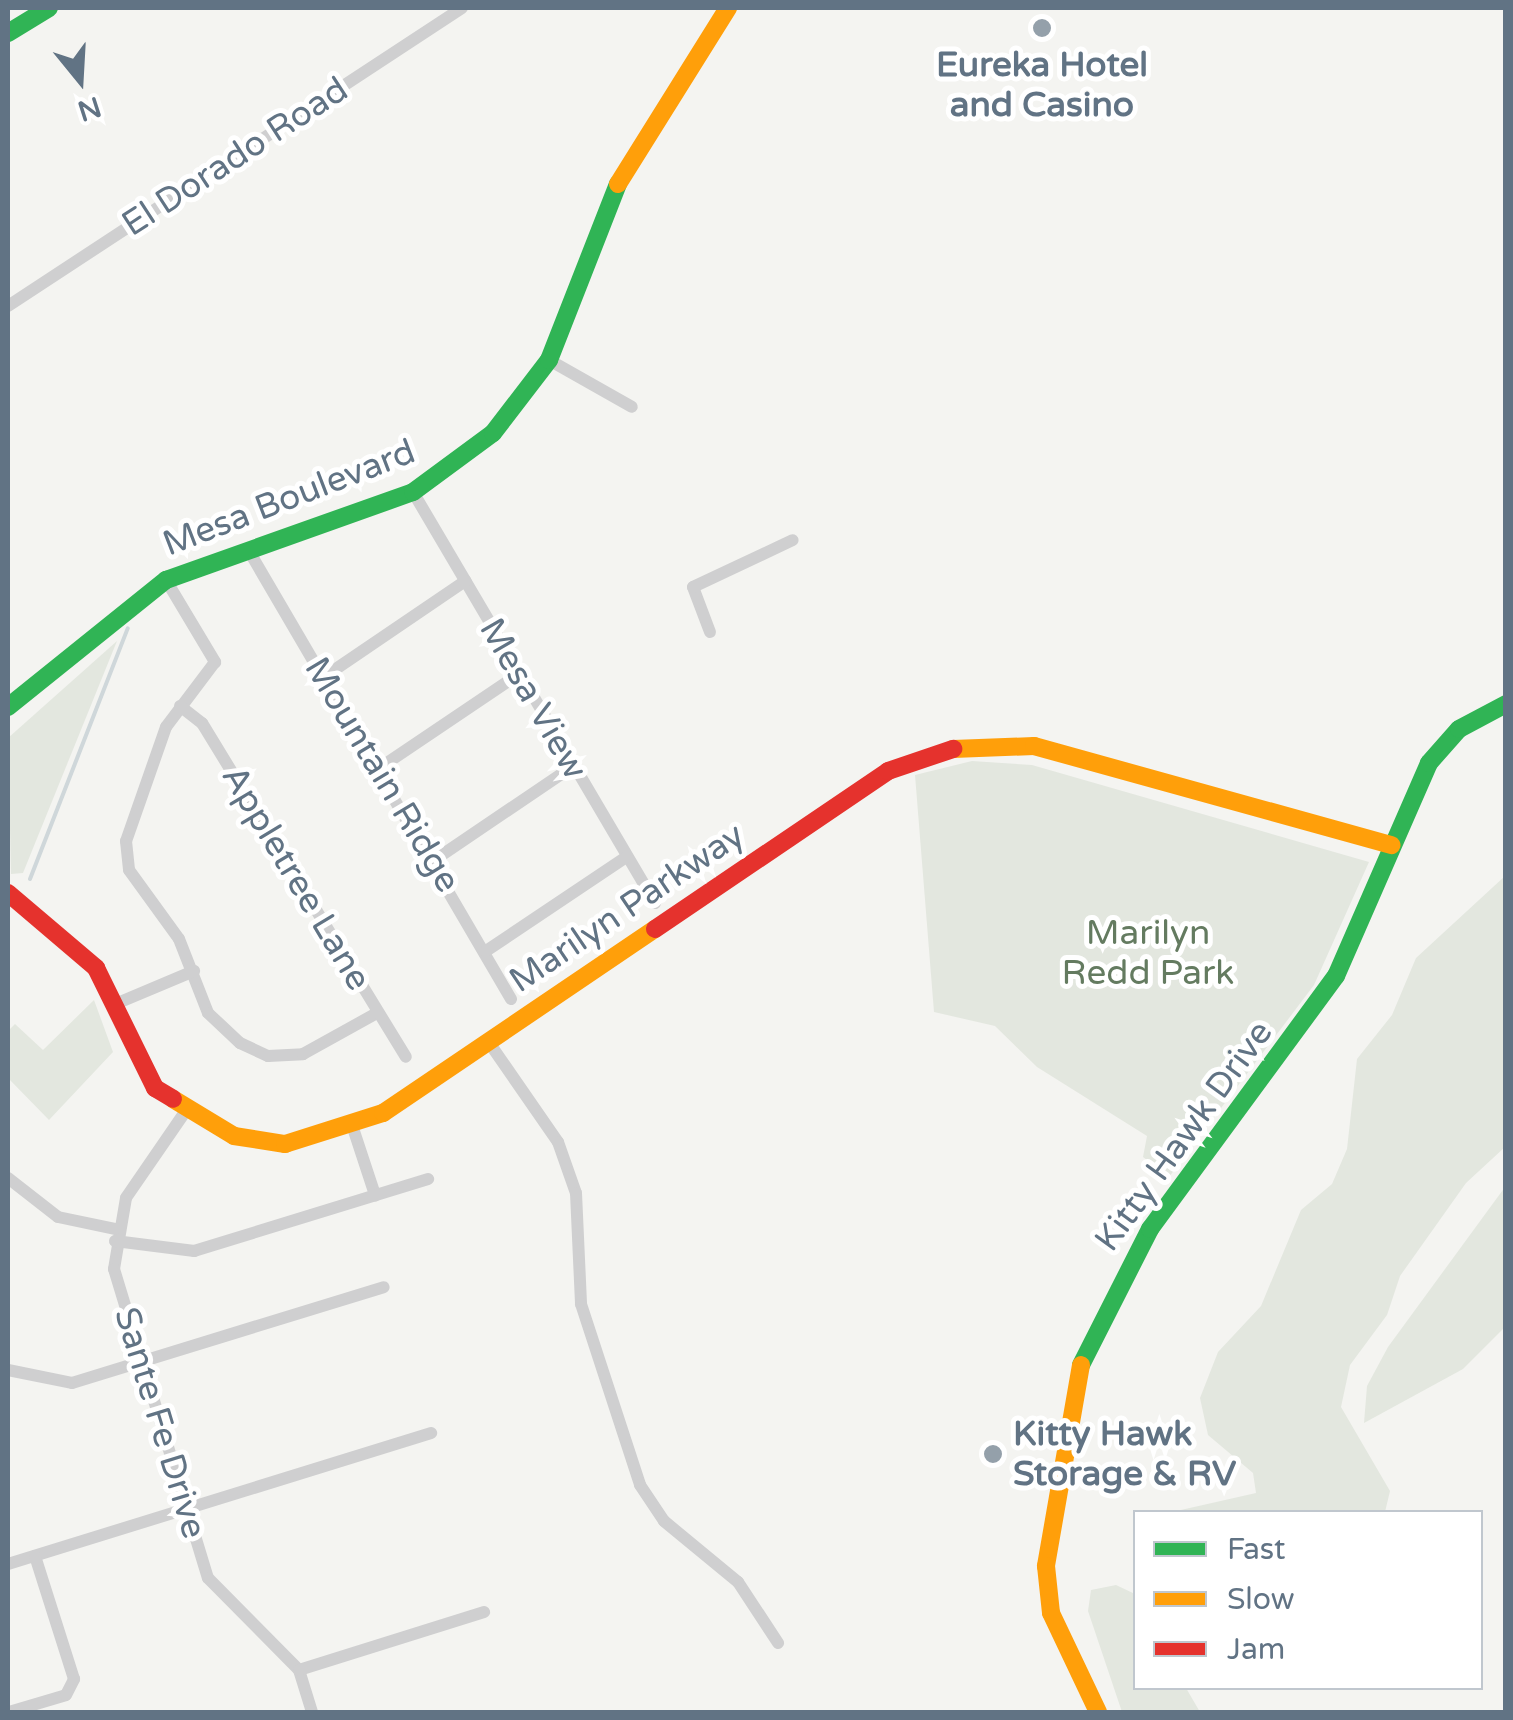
<!DOCTYPE html>
<html>
<head>
<meta charset="utf-8">
<style>
  body { margin:0 }
  #map { position:relative; width:1513px; height:1720px; overflow:hidden; background:#f4f4f1; font-family:"Varela Round",sans-serif }
  div>[style] { position:absolute }
  .green>* { inset:0; background:#e3e7df }
  .stream>* { height:4px; margin:-2px; padding:0 2px; transform-origin:2px; border-radius:2px; background:#cfd7da }
  .street>* { height:12px; margin:-6px; padding:0 6px; transform-origin:6px; border-radius:6px; background:#cfcfd0 }
  .fast>* { height:18px; margin:-9px; padding:0 9px; transform-origin:9px; border-radius:9px; background:#30b455 }
  .slow>* { height:18px; margin:-9px; padding:0 9px; transform-origin:9px; border-radius:9px; background:#ff9f0a }
  .jam>* { height:18px; margin:-9px; padding:0 9px; transform-origin:9px; border-radius:9px; background:#e5322d }
  .dots>* { width:28px; height:28px; translate:-50% -50%; box-sizing:border-box; border:5px solid #fff; border-radius:50% }
  span { translate:-50% -50%; white-space:nowrap; text-align:center; line-height:1.15; -webkit-text-stroke:10px #fff; paint-order:stroke }
  .poi-label { font-size:35px; color:#617384; font-weight:700 }
  .left { translate:0 -50%; text-align:left }
  .street-label { font-size:35px; color:#617384 }
  .park-label { font-size:35px; color:#647b60 }
  .frame { position:absolute; inset:0; border:10px solid #617384; pointer-events:none }
  .legend { position:absolute; left:1133px; top:1510px; width:350px; height:180px; box-sizing:border-box; background:#fff; border:2px solid #c0c7ce; margin:0; padding:12px 18px; list-style:none; font-size:30px; color:#617384 }
  .legend li { display:flex; align-items:center; gap:20px; height:50px }
  .legend b { width:50px; border:2px solid #c0c7ce }
  .north { position:absolute; left:30px; top:30px; width:100px; height:100px; -webkit-text-stroke:8px #fff; paint-order:stroke; rotate:162deg; font-size:28px; font-weight:700; line-height:40px; text-align:center; color:#617384 }
  .north::after { content:''; display:block; margin:auto; width:35px; height:45px; background:#617384; clip-path:polygon(50% 0,100% 100%,50% 72%,0 100%) }
</style>
</head>
<body>
<div id="map">
  <div class="green">
    <div style="clip-path:polygon(117px 641px,23px 873px,11px 874px,8px 738px)"></div>
    <div style="clip-path:polygon(972px 761px,1032px 765px,1369px 862px,1314px 985px,1169px 1177px,1143px 1157px,1147px 1136px,1037px 1067px,995px 1026px,934px 1012px,915px 775px)"></div>
    <div style="clip-path:polygon(1505px 876px,1505px 1147px,1466px 1183px,1400px 1276px,1387px 1315px,1350px 1365px,1341px 1407px,1390px 1491px,1385px 1512px,1172px 1512px,1256px 1493px,1253px 1473px,1208px 1435px,1200px 1398px,1218px 1352px,1261px 1306px,1301px 1210px,1332px 1184px,1347px 1149px,1357px 1059px,1392px 1015px,1416px 958px)"></div>
    <div style="clip-path:polygon(94px 1000px,113px 1052px,49px 1120px,8px 1078px,8px 1031px,15px 1024px,43px 1050px)"></div>
    <div style="clip-path:polygon(1505px 1187px,1505px 1327px,1463px 1369px,1364px 1423px,1367px 1386px,1388px 1347px)"></div>
    <div style="clip-path:polygon(1116px 1585px,1135px 1594px,1136px 1688px,1186px 1688px,1200px 1712px,1122px 1712px,1088px 1611px,1091px 1590px)"></div>
  </div>
  <div class="stream">
    <div style="left:30px;top:879px;width:269px;rotate:-68.7deg"></div>
  </div>
  <div class="street">
    <div style="left:8px;top:306px;width:543px;rotate:-33.28deg"></div>
    <div style="left:549px;top:360px;width:95px;rotate:29.5deg"></div>
    <div style="left:413px;top:492px;width:477px;rotate:59.5deg"></div>
    <div style="left:249px;top:551px;width:519px;rotate:59.68deg"></div>
    <div style="left:166px;top:580px;width:96px;rotate:59.1deg"></div>
    <div style="left:215px;top:662px;width:81px;rotate:127deg"></div>
    <div style="left:166px;top:727px;width:121px;rotate:109.3deg"></div>
    <div style="left:126px;top:841px;width:29px;rotate:84deg"></div>
    <div style="left:129px;top:870px;width:85px;rotate:54.1deg"></div>
    <div style="left:179px;top:939px;width:79px;rotate:68.6deg"></div>
    <div style="left:208px;top:1013px;width:44px;rotate:43.2deg"></div>
    <div style="left:240px;top:1043px;width:31px;rotate:25deg"></div>
    <div style="left:268px;top:1056px;width:35px;rotate:-3deg"></div>
    <div style="left:303px;top:1054px;width:85px;rotate:-29deg"></div>
    <div style="left:710px;top:632px;width:48px;rotate:-110.7deg"></div>
    <div style="left:693px;top:587px;width:110px;rotate:-25.2deg"></div>
    <div style="left:324px;top:677px;width:171px;rotate:-34.2deg"></div>
    <div style="left:180px;top:706px;width:28px;rotate:38deg"></div>
    <div style="left:202px;top:723px;width:391px;rotate:58.6deg"></div>
    <div style="left:378px;top:769px;width:170px;rotate:-34deg"></div>
    <div style="left:433px;top:861px;width:168px;rotate:-34.1deg"></div>
    <div style="left:486px;top:951px;width:167px;rotate:-33.8deg"></div>
    <div style="left:113px;top:1005px;width:88px;rotate:-22.8deg"></div>
    <div style="left:488px;top:1041px;width:123px;rotate:55.3deg"></div>
    <div style="left:558px;top:1142px;width:54px;rotate:70.6deg"></div>
    <div style="left:576px;top:1193px;width:111px;rotate:87.4deg"></div>
    <div style="left:581px;top:1304px;width:190px;rotate:71.9deg"></div>
    <div style="left:640px;top:1485px;width:43px;rotate:56.3deg"></div>
    <div style="left:664px;top:1521px;width:96px;rotate:39.5deg"></div>
    <div style="left:738px;top:1582px;width:73px;rotate:56.7deg"></div>
    <div style="left:185px;top:1112px;width:104px;rotate:124.5deg"></div>
    <div style="left:126px;top:1198px;width:72px;rotate:99.6deg"></div>
    <div style="left:114px;top:1269px;width:323px;rotate:73.1deg"></div>
    <div style="left:208px;top:1578px;width:129px;rotate:45.3deg"></div>
    <div style="left:299px;top:1670px;width:44px;rotate:72.8deg"></div>
    <div style="left:353px;top:1128px;width:71px;rotate:71.8deg"></div>
    <div style="left:8px;top:1178px;width:63px;rotate:38deg"></div>
    <div style="left:58px;top:1217px;width:58px;rotate:11.9deg"></div>
    <div style="left:115px;top:1241px;width:80px;rotate:7.2deg"></div>
    <div style="left:194px;top:1251px;width:245px;rotate:-17.1deg"></div>
    <div style="left:8px;top:1370px;width:65px;rotate:11.5deg"></div>
    <div style="left:72px;top:1383px;width:326px;rotate:-17.1deg"></div>
    <div style="left:8px;top:1564px;width:443px;rotate:-17.2deg"></div>
    <div style="left:299px;top:1670px;width:194px;rotate:-17.4deg"></div>
    <div style="left:9px;top:1712px;width:59px;rotate:-16.6deg"></div>
    <div style="left:66px;top:1695px;width:18px;rotate:-63deg"></div>
    <div style="left:74px;top:1679px;width:129px;rotate:-107.6deg"></div>
  </div>
  <div class="fast">
    <div style="left:8px;top:33px;width:48px;rotate:-31.4deg"></div>
    <div style="left:8px;top:707px;width:203px;rotate:-38.8deg"></div>
    <div style="left:166px;top:580px;width:262px;rotate:-19.6deg"></div>
    <div style="left:413px;top:492px;width:99px;rotate:-36.4deg"></div>
    <div style="left:493px;top:433px;width:92px;rotate:-52.5deg"></div>
    <div style="left:549px;top:360px;width:189px;rotate:-68.6deg"></div>
    <div style="left:1081px;top:1365px;width:153px;rotate:-63.1deg"></div>
    <div style="left:1150px;top:1229px;width:314px;rotate:-53.7deg"></div>
    <div style="left:1336px;top:976px;width:232px;rotate:-66.4deg"></div>
    <div style="left:1429px;top:763px;width:45px;rotate:-48.6deg"></div>
    <div style="left:1459px;top:729px;width:53px;rotate:-28deg"></div>
  </div>
  <div class="slow">
    <div style="left:618px;top:184px;width:208px;rotate:-58deg"></div>
    <div style="left:953px;top:749px;width:81px;rotate:-2.1deg"></div>
    <div style="left:1034px;top:746px;width:371px;rotate:15.5deg"></div>
    <div style="left:173px;top:1099px;width:71px;rotate:31.2deg"></div>
    <div style="left:234px;top:1136px;width:52px;rotate:8.9deg"></div>
    <div style="left:285px;top:1144px;width:103px;rotate:-17.6deg"></div>
    <div style="left:383px;top:1113px;width:328px;rotate:-34.1deg"></div>
    <div style="left:1081px;top:1365px;width:204px;rotate:99.9deg"></div>
    <div style="left:1046px;top:1566px;width:47px;rotate:83.9deg"></div>
    <div style="left:1051px;top:1613px;width:110px;rotate:64.6deg"></div>
  </div>
  <div class="jam">
    <div style="left:8px;top:893px;width:116px;rotate:40.4deg"></div>
    <div style="left:96px;top:968px;width:134px;rotate:63.8deg"></div>
    <div style="left:155px;top:1088px;width:21px;rotate:31deg"></div>
    <div style="left:655px;top:929px;width:282px;rotate:-34.1deg"></div>
    <div style="left:888px;top:771px;width:69px;rotate:-18.7deg"></div>
  </div>
  <div class="dots">
    <div style="left:1042px;top:28px;background:#94a0aa"></div>
    <div style="left:993px;top:1454px;background:#94a0aa"></div>
  </div>
  <div class="poi-label">
    <span style="left:1042px;top:85px">Eureka Hotel<br>and Casino</span>
    <span class="left" style="left:1013px;top:1454px">Kitty Hawk<br>Storage &amp; RV</span>
  </div>
  <div class="street-label">
    <span style="left:235px;top:157px;rotate:-33deg">El Dorado Road</span>
    <span style="left:289px;top:498px;rotate:-21deg">Mesa Boulevard</span>
    <span style="left:533px;top:699px;rotate:60deg">Mesa View</span>
    <span style="left:382px;top:775px;rotate:59deg">Mountain Ridge</span>
    <span style="left:296px;top:878px;rotate:59deg">Appletree Lane</span>
    <span style="left:627px;top:908px;rotate:-34deg">Marilyn Parkway</span>
    <span style="left:1184px;top:1136px;rotate:-54deg">Kitty Hawk Drive</span>
    <span style="left:160px;top:1423px;rotate:73deg">Sante Fe Drive</span>
  </div>
  <div class="park-label">
    <span style="left:1148px;top:953px">Marilyn<br>Redd Park</span>
  </div>
  <div class="frame"></div>
  <ul class="legend">
  <li><b style="height:12px;background:#30b455"></b>Fast</li>
  <li><b style="height:12px;background:#ff9f0a"></b>Slow</li>
  <li><b style="height:12px;background:#e5322d"></b>Jam</li>
  </ul>
  <div class="north">N</div>
</div>
</body>
</html>
